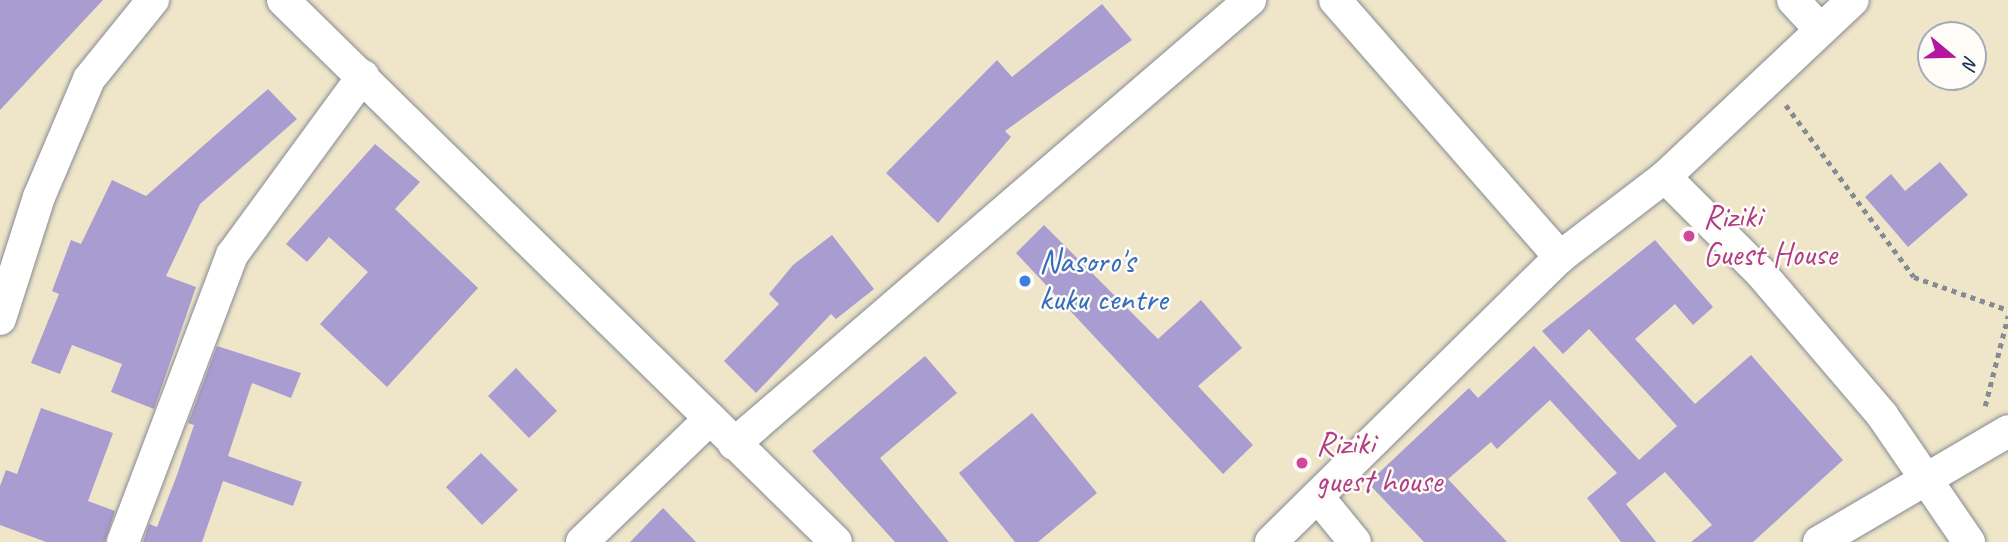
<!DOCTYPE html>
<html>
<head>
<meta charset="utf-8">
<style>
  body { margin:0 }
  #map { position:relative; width:2008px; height:542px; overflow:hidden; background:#efe6c9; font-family:Caveat,sans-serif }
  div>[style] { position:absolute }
  .building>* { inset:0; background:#a99cd0 }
  .path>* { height:4.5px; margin-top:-2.25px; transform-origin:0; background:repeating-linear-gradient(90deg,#858a94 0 5px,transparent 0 10px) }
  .roads { filter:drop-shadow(0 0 2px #858a94) drop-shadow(0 0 2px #858a94) }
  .minor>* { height:32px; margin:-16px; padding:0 16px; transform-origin:16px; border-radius:16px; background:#fff }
  .dots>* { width:19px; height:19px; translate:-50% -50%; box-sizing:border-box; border:4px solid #fdfcf7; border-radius:50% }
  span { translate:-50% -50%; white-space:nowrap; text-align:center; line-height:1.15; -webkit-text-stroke:5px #fdfcf7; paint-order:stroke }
  .hotel-label { font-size:33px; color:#b23c85 }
  .left { translate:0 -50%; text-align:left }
  .shop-label { font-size:33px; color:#366cbe }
  .north { position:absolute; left:1917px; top:21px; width:70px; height:70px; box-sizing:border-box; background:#fdfcf7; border:2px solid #a3aaba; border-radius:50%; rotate:109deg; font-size:19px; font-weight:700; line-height:28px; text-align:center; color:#1b2f5e }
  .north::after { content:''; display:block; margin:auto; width:24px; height:32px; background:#b5179e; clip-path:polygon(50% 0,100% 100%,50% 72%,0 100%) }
</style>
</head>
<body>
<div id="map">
  <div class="building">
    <div style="clip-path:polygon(0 0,103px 0,0 110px)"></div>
    <div style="clip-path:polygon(1102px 4px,1132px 40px,1005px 131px,1011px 137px,938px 223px,886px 173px,997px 60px,1012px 77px)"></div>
    <div style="clip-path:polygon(268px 89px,297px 119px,200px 204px,166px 276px,196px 287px,154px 409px,111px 392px,122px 364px,72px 345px,60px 374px,31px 363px,59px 294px,52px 291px,71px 240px,81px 244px,112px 180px,146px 196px)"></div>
    <div style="clip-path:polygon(375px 144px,420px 182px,395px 209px,478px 288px,387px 387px,320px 324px,368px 272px,329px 237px,307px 262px,286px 244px)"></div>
    <div style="clip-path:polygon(1940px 162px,1968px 195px,1908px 247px,1865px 197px,1891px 174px,1905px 191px)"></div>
    <div style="clip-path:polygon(1044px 225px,1158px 339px,1201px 300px,1242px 348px,1198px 386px,1253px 445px,1223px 474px,1016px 253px)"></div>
    <div style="clip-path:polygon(832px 235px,874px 289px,836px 319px,831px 314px,756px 393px,724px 361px,779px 304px,769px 294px,793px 265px)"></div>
    <div style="clip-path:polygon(1655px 240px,1713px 307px,1693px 325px,1675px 304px,1635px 339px,1695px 404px,1751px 355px,1843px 460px,1753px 542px,1691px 542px,1712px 525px,1665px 472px,1626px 504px,1656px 542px,1621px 542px,1587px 498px,1617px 473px,1550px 400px,1497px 449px,1491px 442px,1448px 479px,1507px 542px,1424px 542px,1368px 483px,1469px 388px,1478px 398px,1534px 346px,1639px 460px,1677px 426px,1589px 329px,1563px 354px,1542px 331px)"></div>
    <div style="clip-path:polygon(217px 346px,301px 373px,291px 398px,252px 383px,228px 456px,302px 482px,293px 506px,223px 481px,202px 542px,143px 542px,149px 524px,157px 527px,177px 475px,194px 425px,188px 423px)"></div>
    <div style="clip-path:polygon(925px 356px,957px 393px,880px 458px,949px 542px,895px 542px,812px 451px)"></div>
    <div style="clip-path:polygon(516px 368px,557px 411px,529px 438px,488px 396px)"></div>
    <div style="clip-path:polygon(41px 408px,113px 433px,88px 501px,115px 511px,105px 542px,46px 542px,0 525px,0 486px,6px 470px,17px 474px)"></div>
    <div style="clip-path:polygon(1032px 413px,1097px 493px,1038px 542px,1015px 542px,959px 473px)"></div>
    <div style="clip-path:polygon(481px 453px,518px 490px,482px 525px,446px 487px)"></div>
    <div style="clip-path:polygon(663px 508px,696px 542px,630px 542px)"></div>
  </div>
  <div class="path">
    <div style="left:1786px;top:105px;width:214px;rotate:53.3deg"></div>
    <div style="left:1914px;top:277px;width:100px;rotate:19.3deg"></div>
    <div style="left:1985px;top:406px;width:93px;rotate:-75.7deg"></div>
  </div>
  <div class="roads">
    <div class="minor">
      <div style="left:283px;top:0;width:774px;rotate:44.42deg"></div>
      <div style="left:1335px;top:0;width:342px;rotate:48.8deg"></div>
      <div style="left:1793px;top:0;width:38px;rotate:47deg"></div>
      <div style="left:1665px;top:177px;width:134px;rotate:45deg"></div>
      <div style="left:1760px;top:272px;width:188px;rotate:49.5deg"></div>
      <div style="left:1882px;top:415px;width:154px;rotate:55.6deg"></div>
      <div style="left:0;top:319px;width:128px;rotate:-72.3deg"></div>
      <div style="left:39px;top:197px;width:128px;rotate:-67deg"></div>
      <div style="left:89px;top:79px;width:102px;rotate:-51deg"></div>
      <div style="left:734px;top:444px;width:681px;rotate:-40.71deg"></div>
      <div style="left:1318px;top:497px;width:58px;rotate:50.6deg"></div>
      <div style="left:123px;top:542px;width:307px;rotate:-69.2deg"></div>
      <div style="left:232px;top:255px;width:222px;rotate:-53.8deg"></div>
      <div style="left:582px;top:542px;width:178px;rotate:-43.9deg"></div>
      <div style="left:1271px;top:542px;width:406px;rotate:-44.6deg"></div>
      <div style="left:1560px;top:257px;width:132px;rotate:-37.3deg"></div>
      <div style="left:1665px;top:177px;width:258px;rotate:-43.3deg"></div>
      <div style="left:1819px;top:542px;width:219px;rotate:-30.4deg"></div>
    </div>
  </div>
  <div class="dots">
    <div style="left:1689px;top:236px;background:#d1479c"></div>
    <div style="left:1025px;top:281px;background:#3f7fe0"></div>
    <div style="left:1302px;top:463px;background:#d1479c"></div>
  </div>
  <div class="hotel-label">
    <span class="left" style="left:1703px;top:236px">Riziki<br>Guest House</span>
    <span class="left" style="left:1316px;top:463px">Riziki<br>guest house</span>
  </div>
  <div class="shop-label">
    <span class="left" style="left:1039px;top:281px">Nasoro's<br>kuku centre</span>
  </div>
  <div class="north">N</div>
</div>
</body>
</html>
